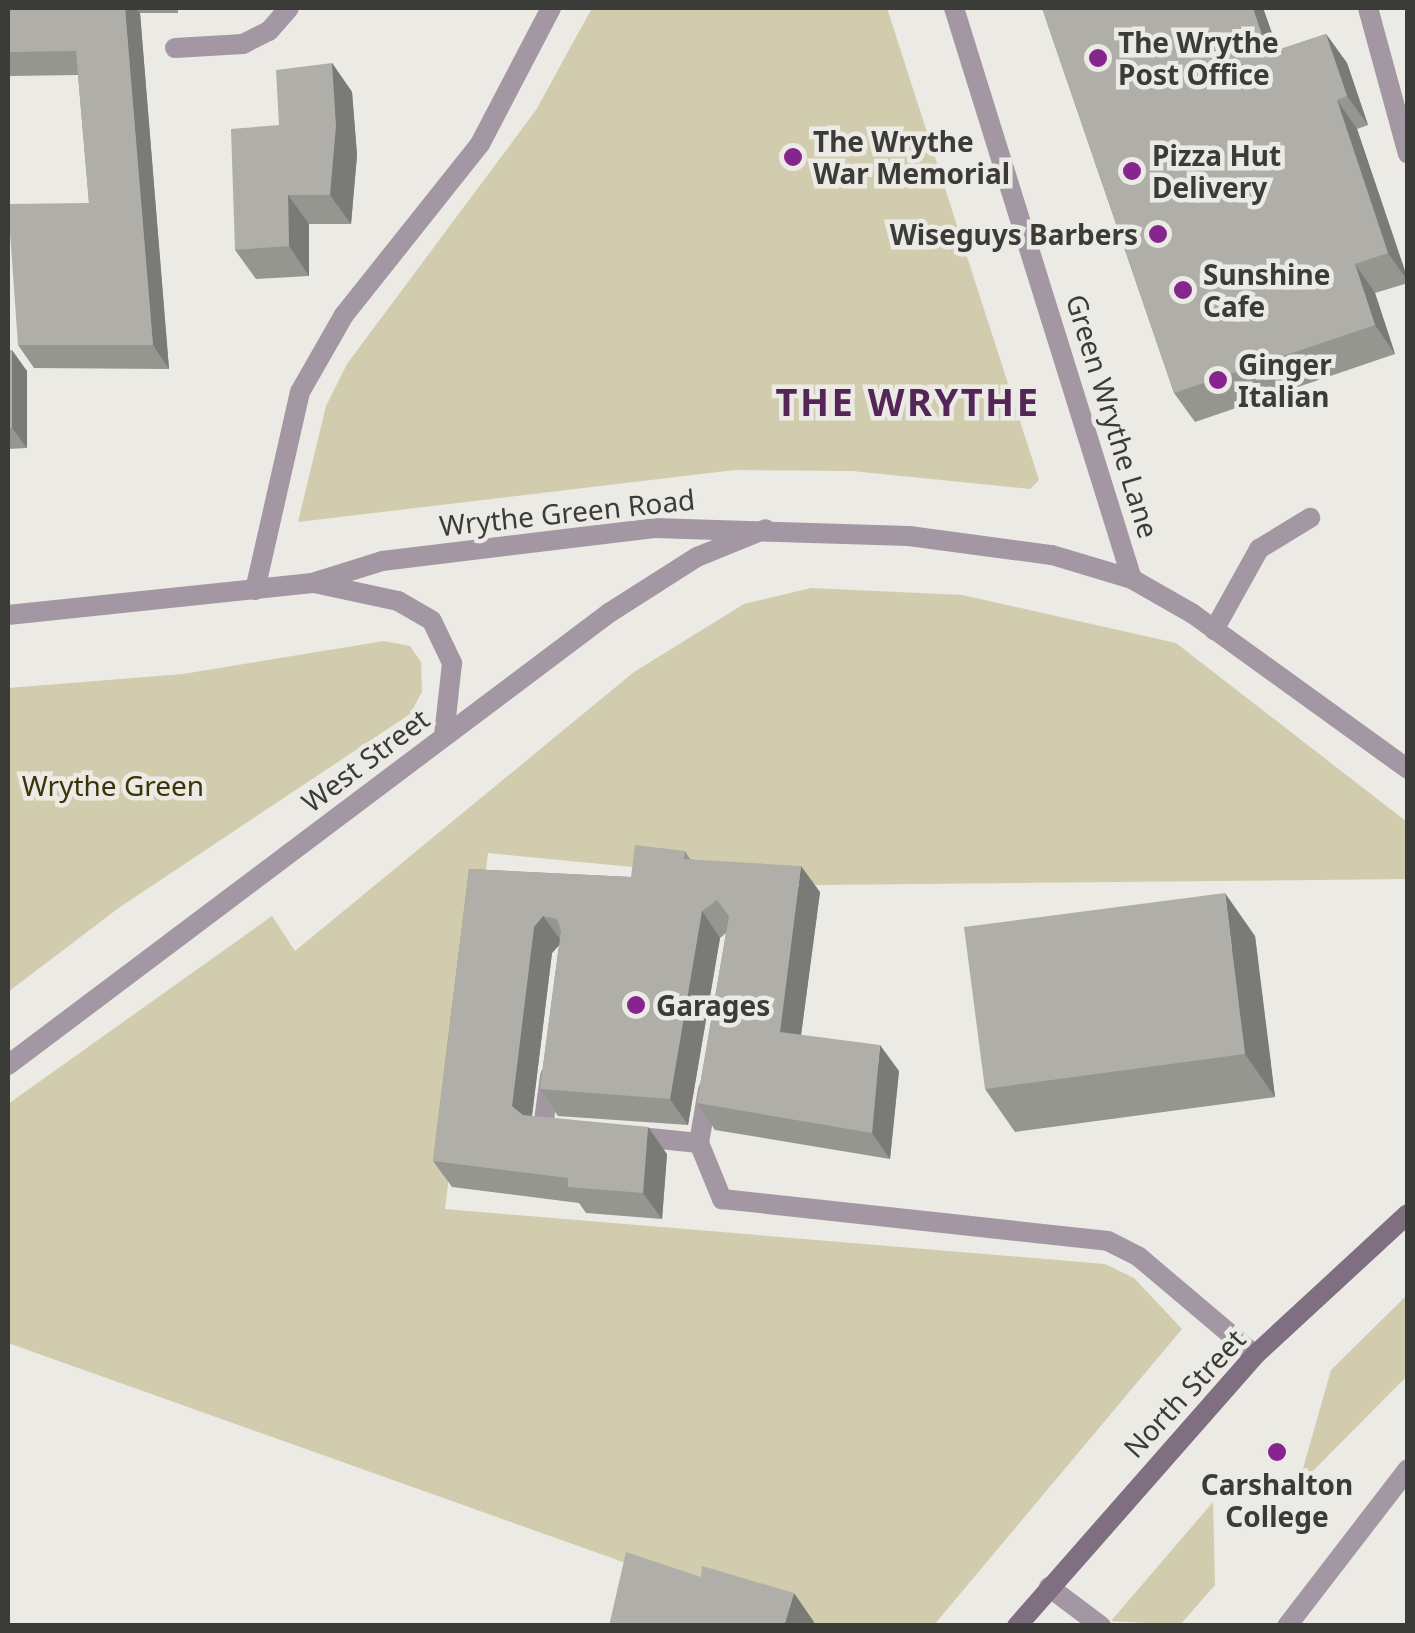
<!DOCTYPE html>
<html>
<head>
<meta charset="utf-8">
<style>
  body { margin:0 }
  #map { position:relative; width:1415px; height:1633px; overflow:hidden; background:#ebeae4; font-family:"Noto Sans",sans-serif }
  div>[style] { position:absolute }
  .green>* { inset:0; background:#d2ccae }
  .service>* { height:20px; margin:-10px; padding:0 10px; transform-origin:10px; border-radius:10px; background:#a297a3 }
  .minor>* { height:20px; margin:-10px; padding:0 10px; transform-origin:10px; border-radius:10px; background:#a297a3 }
  .tertiary>* { height:20px; margin:-10px; padding:0 10px; transform-origin:10px; border-radius:10px; background:#a297a3 }
  .secondary>* { height:20px; margin:-10px; padding:0 10px; transform-origin:10px; border-radius:10px; background:#806f80 }
  .wall>* { inset:0; background:#969690 }
  .shaded-wall>* { inset:0; background:#7a7a76 }
  .building>* { inset:0; background:#afaea8 }
  .dots>* { width:28px; height:28px; translate:-50% -50%; box-sizing:border-box; border:5px solid #ebeae4; border-radius:50% }
  span { translate:-50% -50%; white-space:nowrap; text-align:center; line-height:1.15; -webkit-text-stroke:9px #ebeae4; paint-order:stroke }
  .poi-label { font-size:28px; color:#3b3b38; font-weight:700 }
  .left { translate:0 -50%; text-align:left }
  .right { translate:-100% -50%; text-align:right }
  .street-label { font-size:28px; color:#3b3b38 }
  .park-label { font-size:28px; color:#3c3406 }
  .district-label { font-size:38px; color:#542557; font-weight:700; letter-spacing:2.5px }
  .frame { position:absolute; inset:0; border:10px solid #3b3b38; pointer-events:none }
</style>
</head>
<body>
<div id="map">
  <div class="green">
    <div style="clip-path:polygon(592px 8px,887px 8px,1039px 480px,1030px 489px,852px 471px,735px 470px,298px 522px,326px 406px,347px 364px,536px 110px)"></div>
    <div style="clip-path:polygon(811px 588px,962px 595px,1176px 643px,1407px 822px,1407px 879px,818px 885px,488px 853px,445px 1209px,1105px 1264px,1134px 1278px,1182px 1329px,934px 1625px,800px 1625px,8px 1343px,8px 1104px,272px 916px,295px 951px,634px 672px,744px 604px)"></div>
    <div style="clip-path:polygon(384px 641px,410px 646px,421px 662px,422px 692px,410px 714px,120px 907px,8px 992px,8px 688px,183px 674px)"></div>
    <div style="clip-path:polygon(1407px 1295px,1407px 1376px,1298px 1486px,1331px 1370px)"></div>
    <div style="clip-path:polygon(1213px 1502px,1215px 1585px,1180px 1625px,1111px 1621px)"></div>
  </div>
  <div class="service">
    <div style="left:1368px;top:8px;width:151px;rotate:74.7deg"></div>
    <div style="left:1214px;top:630px;width:93px;rotate:-60.9deg"></div>
    <div style="left:1259px;top:549px;width:60px;rotate:-31.3deg"></div>
    <div style="left:550px;top:1076px;width:52px;rotate:97.7deg"></div>
    <div style="left:543px;top:1128px;width:14px;rotate:8deg"></div>
    <div style="left:630px;top:1136px;width:69px;rotate:5.8deg"></div>
    <div style="left:699px;top:1143px;width:61px;rotate:67.7deg"></div>
    <div style="left:722px;top:1199px;width:388px;rotate:6.2deg"></div>
    <div style="left:1108px;top:1241px;width:35px;rotate:27deg"></div>
    <div style="left:1139px;top:1257px;width:152px;rotate:40.2deg"></div>
    <div style="left:699px;top:1143px;width:54px;rotate:-80.4deg"></div>
    <div style="left:1049px;top:1587px;width:65px;rotate:36.9deg"></div>
    <div style="left:1287px;top:1626px;width:198px;rotate:-52.4deg"></div>
  </div>
  <div class="minor">
    <div style="left:175px;top:48px;width:68px;rotate:-3.4deg"></div>
    <div style="left:243px;top:44px;width:29px;rotate:-27deg"></div>
    <div style="left:269px;top:31px;width:30px;rotate:-49deg"></div>
    <div style="left:255px;top:590px;width:203px;rotate:-77.2deg"></div>
    <div style="left:300px;top:392px;width:89px;rotate:-60.3deg"></div>
    <div style="left:344px;top:315px;width:218px;rotate:-51.5deg"></div>
    <div style="left:480px;top:144px;width:153px;rotate:-62.4deg"></div>
  </div>
  <div class="tertiary">
    <div style="left:954px;top:8px;width:598px;rotate:72.69deg"></div>
    <div style="left:314px;top:583px;width:86px;rotate:12.1deg"></div>
    <div style="left:398px;top:601px;width:39px;rotate:30deg"></div>
    <div style="left:432px;top:621px;width:47px;rotate:64.5deg"></div>
    <div style="left:452px;top:663px;width:72px;rotate:96.3deg"></div>
    <div style="left:8px;top:615px;width:306px;rotate:-6deg"></div>
    <div style="left:312px;top:583px;width:73px;rotate:-17.4deg"></div>
    <div style="left:382px;top:561px;width:274px;rotate:-6.9deg"></div>
    <div style="left:654px;top:528px;width:255px;rotate:1.8deg"></div>
    <div style="left:909px;top:536px;width:144px;rotate:7.6deg"></div>
    <div style="left:1052px;top:555px;width:84px;rotate:16.7deg"></div>
    <div style="left:1132px;top:579px;width:70px;rotate:29.8deg"></div>
    <div style="left:1193px;top:614px;width:265px;rotate:35.8deg"></div>
    <div style="left:8px;top:1065px;width:752px;rotate:-36.95deg"></div>
    <div style="left:609px;top:613px;width:104px;rotate:-32.5deg"></div>
    <div style="left:697px;top:557px;width:74px;rotate:-22.1deg"></div>
  </div>
  <div class="secondary">
    <div style="left:1017px;top:1626px;width:361px;rotate:-48.7deg"></div>
    <div style="left:1255px;top:1355px;width:208px;rotate:-42.7deg"></div>
  </div>
  <div class="wall">
    <div style="clip-path:polygon(8px 8px,178px 8px,178px 13px,140px 13px,169px 369px,34px 368px,18px 345px,89px 203px,78px 75px,8px 76px)"></div>
    <div style="clip-path:polygon(1042px 8px,1263px 8px,1278px 50px,1326px 34px,1347px 63px,1368px 125px,1357px 129px,1408px 279px,1408px 283px,1375px 293px,1395px 354px,1195px 422px,1174px 393px)"></div>
    <div style="clip-path:polygon(332px 63px,352px 92px,357px 155px,351px 224px,309px 224px,309px 276px,256px 279px,235px 250px,279px 125px)"></div>
    <div style="clip-path:polygon(8px 350px,27px 371px,27px 448px,8px 449px)"></div>
    <div style="clip-path:polygon(685px 851px,690px 859px,820px 892px,801px 1035px,899px 1071px,890px 1159px,715px 1130px,697px 1103px,726px 933px,720px 938px,688px 1125px,558px 1116px,540px 1089px,559px 945px,552px 953px,532px 1116px,667px 1154px,662px 1219px,586px 1213px,579px 1203px,452px 1187px,433px 1161px,469px 869px,631px 877px)"></div>
    <div style="clip-path:polygon(1255px 936px,1275px 1097px,1015px 1132px,985px 1089px)"></div>
  </div>
  <div class="shaded-wall">
    <div style="clip-path:polygon(125px 8px,136px 8px,140px 13px,169px 369px,153px 345px)"></div>
    <div style="clip-path:polygon(1253px 8px,1263px 8px,1289px 82px,1268px 53px)"></div>
    <div style="clip-path:polygon(1326px 34px,1347px 63px,1368px 125px,1347px 96px)"></div>
    <div style="clip-path:polygon(332px 63px,352px 92px,357px 155px,351px 224px,330px 195px)"></div>
    <div style="clip-path:polygon(1337px 100px,1357px 129px,1408px 281px,1388px 253px)"></div>
    <div style="clip-path:polygon(288px 195px,309px 224px,309px 276px,289px 246px)"></div>
    <div style="clip-path:polygon(1355px 264px,1375px 293px,1395px 354px,1375px 325px)"></div>
    <div style="clip-path:polygon(12px 350px,27px 371px,27px 448px,12px 428px)"></div>
    <div style="clip-path:polygon(801px 866px,820px 892px,798px 1058px,780px 1032px)"></div>
    <div style="clip-path:polygon(1225px 893px,1255px 936px,1275px 1097px,1245px 1054px)"></div>
    <div style="clip-path:polygon(702px 911px,720px 938px,688px 1125px,670px 1099px)"></div>
    <div style="clip-path:polygon(543px 916px,562px 942px,552px 953px,530px 1132px,512px 1106px,534px 927px)"></div>
    <div style="clip-path:polygon(880px 1045px,899px 1071px,890px 1159px,872px 1133px)"></div>
    <div style="clip-path:polygon(648px 1127px,667px 1154px,662px 1219px,643px 1193px)"></div>
    <div style="clip-path:polygon(794px 1593px,814px 1622px,813px 1626px,784px 1626px)"></div>
  </div>
  <div class="building">
    <div style="clip-path:polygon(8px 8px,125px 8px,153px 345px,18px 345px,8px 204px,89px 203px,76px 51px,8px 52px)"></div>
    <div style="clip-path:polygon(1042px 8px,1253px 8px,1268px 53px,1326px 34px,1347px 96px,1337px 100px,1388px 253px,1355px 264px,1375px 325px,1174px 393px)"></div>
    <div style="clip-path:polygon(332px 63px,336px 126px,330px 195px,288px 195px,289px 246px,235px 250px,231px 129px,279px 125px,276px 70px)"></div>
    <div style="clip-path:polygon(8px 350px,12px 350px,12px 428px,8px 428px)"></div>
    <div style="clip-path:polygon(635px 845px,685px 851px,684px 859px,801px 866px,780px 1032px,880px 1045px,872px 1133px,697px 1103px,729px 916px,717px 900px,702px 911px,670px 1099px,540px 1089px,561px 931px,557px 919px,543px 916px,534px 927px,512px 1106px,523px 1115px,648px 1127px,643px 1193px,568px 1187px,568px 1178px,433px 1161px,469px 869px,631px 877px)"></div>
    <div style="clip-path:polygon(1225px 893px,1245px 1054px,985px 1089px,964px 927px)"></div>
    <div style="clip-path:polygon(626px 1552px,701px 1577px,702px 1566px,794px 1593px,784px 1626px,609px 1626px)"></div>
  </div>
  <div class="dots">
    <div style="left:1098px;top:58px;background:#87258e"></div>
    <div style="left:793px;top:157px;background:#87258e"></div>
    <div style="left:1132px;top:171px;background:#87258e"></div>
    <div style="left:1158px;top:234px;background:#87258e"></div>
    <div style="left:1183px;top:290px;background:#87258e"></div>
    <div style="left:1218px;top:380px;background:#87258e"></div>
    <div style="left:636px;top:1005px;background:#87258e"></div>
    <div style="left:1277px;top:1452px;background:#87258e"></div>
  </div>
  <div class="poi-label">
    <span class="left" style="left:1118px;top:58px">The Wrythe<br>Post Office</span>
    <span class="left" style="left:813px;top:157px">The Wrythe<br>War Memorial</span>
    <span class="left" style="left:1152px;top:171px">Pizza Hut<br>Delivery</span>
    <span class="right" style="left:1138px;top:234px">Wiseguys Barbers</span>
    <span class="left" style="left:1203px;top:290px">Sunshine<br>Cafe</span>
    <span class="left" style="left:1238px;top:380px">Ginger<br>Italian</span>
    <span class="left" style="left:656px;top:1005px">Garages</span>
    <span style="left:1277px;top:1500px">Carshalton<br>College</span>
  </div>
  <div class="street-label">
    <span style="left:1113px;top:416px;rotate:73deg">Green Wrythe Lane</span>
    <span style="left:567px;top:512px;rotate:-6deg">Wrythe Green Road</span>
    <span style="left:365px;top:760px;rotate:-37deg">West Street</span>
    <span style="left:1184px;top:1393px;rotate:-47deg">North Street</span>
  </div>
  <div class="park-label">
    <span style="left:113px;top:785px">Wrythe Green</span>
  </div>
  <div class="district-label">
    <span style="left:908px;top:402px">THE WRYTHE</span>
  </div>
  <div class="frame"></div>
</div>
</body>
</html>
